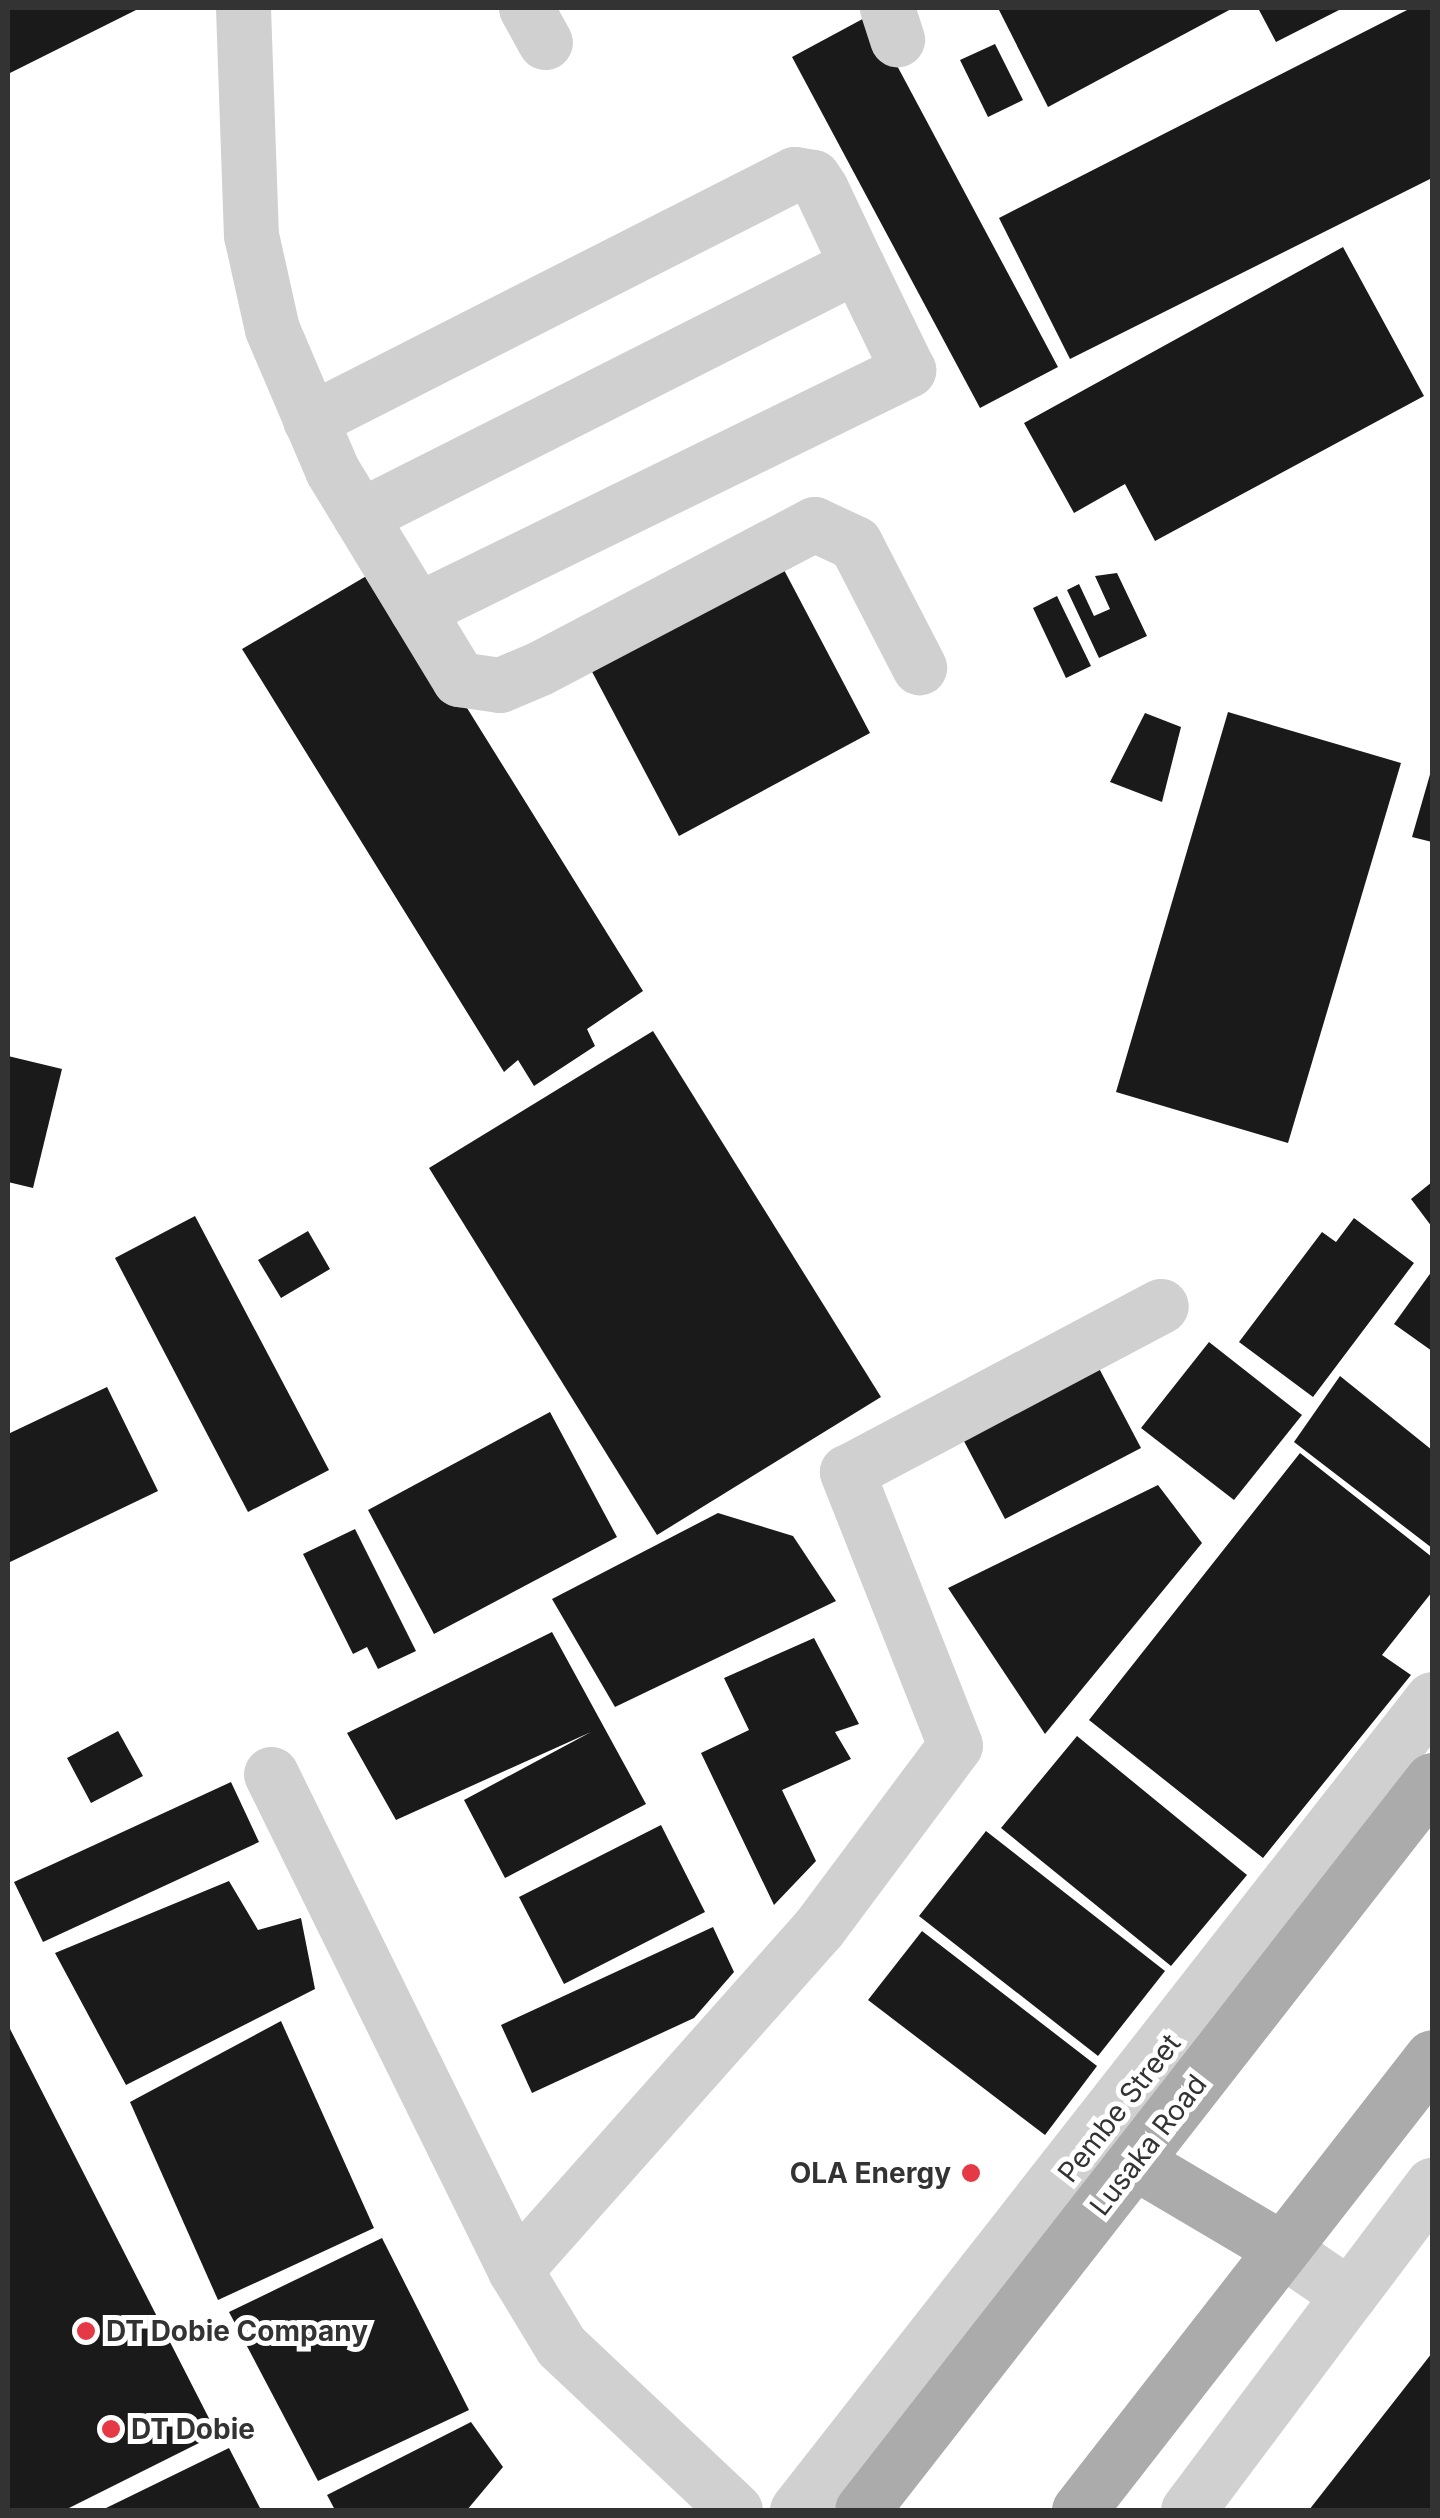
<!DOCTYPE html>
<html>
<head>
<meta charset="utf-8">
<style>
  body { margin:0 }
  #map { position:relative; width:1440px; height:2518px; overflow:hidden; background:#fff; font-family:Inter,sans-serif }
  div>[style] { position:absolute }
  .building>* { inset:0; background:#1a1a1a }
  .minor>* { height:55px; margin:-27.5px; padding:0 27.5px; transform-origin:27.5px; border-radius:27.5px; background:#d0d0d0 }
  .major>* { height:55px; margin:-27.5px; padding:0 27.5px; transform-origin:27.5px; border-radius:27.5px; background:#ababab }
  .dots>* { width:28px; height:28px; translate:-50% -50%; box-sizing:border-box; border:5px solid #fff; border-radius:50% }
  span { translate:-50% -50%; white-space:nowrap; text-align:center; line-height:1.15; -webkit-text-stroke:10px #fff; paint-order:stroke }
  .street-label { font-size:28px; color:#333 }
  .poi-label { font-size:28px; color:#333; font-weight:700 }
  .right { translate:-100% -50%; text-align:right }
  .left { translate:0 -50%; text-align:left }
  .frame { position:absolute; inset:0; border:10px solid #333; pointer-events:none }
</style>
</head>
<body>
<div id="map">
  <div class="building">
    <div style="clip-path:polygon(8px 8px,140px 8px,8px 74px)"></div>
    <div style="clip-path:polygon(998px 8px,1233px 8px,1048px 107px)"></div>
    <div style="clip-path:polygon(1258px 8px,1343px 8px,1276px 42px)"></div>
    <div style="clip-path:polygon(1411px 8px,1432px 8px,1432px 178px,1070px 359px,999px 218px)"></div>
    <div style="clip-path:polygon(870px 15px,1058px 367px,980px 408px,792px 57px)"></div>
    <div style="clip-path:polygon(995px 44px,1023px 100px,988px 117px,960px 60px)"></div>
    <div style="clip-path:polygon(1343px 247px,1424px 396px,1155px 541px,1125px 484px,1074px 513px,1024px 423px)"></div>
    <div style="clip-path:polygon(773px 549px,870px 733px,679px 836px,580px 649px)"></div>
    <div style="clip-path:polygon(380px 568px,643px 991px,587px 1029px,595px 1046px,534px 1086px,518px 1060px,504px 1072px,242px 649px)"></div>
    <div style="clip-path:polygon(1117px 573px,1147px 636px,1099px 658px,1067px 590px,1079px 584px,1094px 616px,1110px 609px,1095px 576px)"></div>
    <div style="clip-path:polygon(1057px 596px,1091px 666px,1066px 678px,1033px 608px)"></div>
    <div style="clip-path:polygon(1228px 712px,1401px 763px,1288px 1143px,1116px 1092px)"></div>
    <div style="clip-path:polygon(1145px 713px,1181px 727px,1162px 802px,1110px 782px)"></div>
    <div style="clip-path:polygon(1431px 771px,1432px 771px,1432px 842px,1412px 837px)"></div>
    <div style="clip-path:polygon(653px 1031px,881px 1397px,657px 1535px,429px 1168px)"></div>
    <div style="clip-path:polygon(8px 1056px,62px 1069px,33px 1188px,8px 1182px)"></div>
    <div style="clip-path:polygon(1432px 1182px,1432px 1227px,1411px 1199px)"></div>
    <div style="clip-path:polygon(195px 1216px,329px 1470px,248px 1512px,115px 1258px)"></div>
    <div style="clip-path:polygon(1354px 1218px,1414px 1263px,1313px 1397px,1239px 1342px,1322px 1232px,1336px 1242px)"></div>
    <div style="clip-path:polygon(308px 1231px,330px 1269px,281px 1298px,258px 1260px)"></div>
    <div style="clip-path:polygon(1432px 1271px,1432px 1351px,1394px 1324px)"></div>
    <div style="clip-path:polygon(1209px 1342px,1302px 1415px,1234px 1500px,1141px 1428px)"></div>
    <div style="clip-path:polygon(1092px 1355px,1141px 1448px,1005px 1519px,956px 1426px)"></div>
    <div style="clip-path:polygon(1340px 1376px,1432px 1450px,1432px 1548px,1294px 1442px)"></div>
    <div style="clip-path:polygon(107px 1387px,158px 1491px,8px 1563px,8px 1434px)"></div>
    <div style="clip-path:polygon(550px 1412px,617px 1537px,434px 1634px,368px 1510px)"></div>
    <div style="clip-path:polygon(1300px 1453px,1432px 1557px,1432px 1592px,1382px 1655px,1411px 1675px,1263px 1858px,1089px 1720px)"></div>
    <div style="clip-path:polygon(1158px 1485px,1202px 1543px,1045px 1734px,948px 1588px)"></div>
    <div style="clip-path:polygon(718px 1513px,793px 1536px,836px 1601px,615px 1707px,552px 1599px)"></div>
    <div style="clip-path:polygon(355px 1529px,416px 1651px,378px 1669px,367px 1647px,353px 1654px,303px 1554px)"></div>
    <div style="clip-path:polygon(552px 1632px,646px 1804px,505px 1878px,464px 1800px,591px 1732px,396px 1820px,347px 1733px)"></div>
    <div style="clip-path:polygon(814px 1638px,859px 1724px,835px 1732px,851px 1759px,782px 1790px,816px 1861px,774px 1905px,701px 1753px,749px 1730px,724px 1678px)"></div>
    <div style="clip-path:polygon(118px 1731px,143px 1776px,91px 1803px,67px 1758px)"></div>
    <div style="clip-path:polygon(1077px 1736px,1247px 1875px,1171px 1966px,1001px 1828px)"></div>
    <div style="clip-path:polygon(231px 1782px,259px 1842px,43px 1942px,14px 1882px)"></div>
    <div style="clip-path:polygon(661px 1825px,705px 1912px,564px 1984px,519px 1897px)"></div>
    <div style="clip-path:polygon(986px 1831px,1165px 1971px,1098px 2056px,919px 1916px)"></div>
    <div style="clip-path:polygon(229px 1881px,258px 1930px,301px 1918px,315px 1989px,126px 2085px,55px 1953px)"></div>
    <div style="clip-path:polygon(713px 1927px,734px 1972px,694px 2018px,532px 2093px,501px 2025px)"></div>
    <div style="clip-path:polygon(922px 1931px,1097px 2066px,1045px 2135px,868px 2000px)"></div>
    <div style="clip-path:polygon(281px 2021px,374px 2228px,218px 2300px,130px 2102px)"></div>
    <div style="clip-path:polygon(8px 2025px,217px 2434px,65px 2510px,8px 2510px)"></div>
    <div style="clip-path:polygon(382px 2238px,469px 2410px,318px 2481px,229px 2312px)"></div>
    <div style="clip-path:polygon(1432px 2353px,1432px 2510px,1309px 2510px)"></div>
    <div style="clip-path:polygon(471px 2422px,503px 2467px,467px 2510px,335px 2510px,327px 2495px)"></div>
    <div style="clip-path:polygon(229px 2448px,261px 2510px,102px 2510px)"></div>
  </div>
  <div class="minor">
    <div style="left:243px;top:8px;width:227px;rotate:88deg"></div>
    <div style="left:251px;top:235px;width:96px;rotate:77.4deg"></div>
    <div style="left:272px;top:329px;width:153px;rotate:66.9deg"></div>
    <div style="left:332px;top:470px;width:245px;rotate:58.7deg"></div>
    <div style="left:459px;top:679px;width:41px;rotate:8.3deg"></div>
    <div style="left:500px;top:685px;width:43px;rotate:-23deg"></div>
    <div style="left:540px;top:668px;width:310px;rotate:-27.7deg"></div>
    <div style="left:814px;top:524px;width:45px;rotate:24.9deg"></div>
    <div style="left:855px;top:543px;width:140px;rotate:62.7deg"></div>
    <div style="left:526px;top:8px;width:39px;rotate:61deg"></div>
    <div style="left:887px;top:8px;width:33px;rotate:72deg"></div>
    <div style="left:310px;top:420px;width:543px;rotate:-26.94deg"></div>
    <div style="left:794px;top:174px;width:19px;rotate:9deg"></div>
    <div style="left:813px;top:177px;width:14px;rotate:56deg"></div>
    <div style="left:821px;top:189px;width:84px;rotate:64.7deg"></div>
    <div style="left:857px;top:265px;width:557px;rotate:153.2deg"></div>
    <div style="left:417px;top:610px;width:547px;rotate:-26.05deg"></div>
    <div style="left:908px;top:370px;width:117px;rotate:-115.9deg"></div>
    <div style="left:271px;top:1774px;width:553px;rotate:63.81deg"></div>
    <div style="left:1349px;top:2295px;width:138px;rotate:-53deg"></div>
    <div style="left:735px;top:2510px;width:239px;rotate:-136.7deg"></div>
    <div style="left:561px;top:2346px;width:89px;rotate:-121.2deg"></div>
    <div style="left:515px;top:2270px;width:456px;rotate:-48.4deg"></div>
    <div style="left:818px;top:1929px;width:229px;rotate:-53.3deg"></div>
    <div style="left:955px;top:1745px;width:294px;rotate:-111.6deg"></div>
    <div style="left:847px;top:1472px;width:355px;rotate:-27.9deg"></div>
    <div style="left:797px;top:2510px;width:1030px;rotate:-51.94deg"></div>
    <div style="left:1188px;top:2510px;width:269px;rotate:-53.2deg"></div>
    <div style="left:1349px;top:2295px;width:87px;rotate:-145.8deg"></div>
  </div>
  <div class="major">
    <div style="left:1135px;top:2162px;width:165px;rotate:30.6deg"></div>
    <div style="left:862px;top:2510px;width:926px;rotate:-52.02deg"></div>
    <div style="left:1079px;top:2510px;width:574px;rotate:-52.07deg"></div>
  </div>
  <div class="dots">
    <div style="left:971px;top:2173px;background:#e63946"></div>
    <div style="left:86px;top:2331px;background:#e63946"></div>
    <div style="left:111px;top:2429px;background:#e63946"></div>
  </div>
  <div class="street-label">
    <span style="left:1119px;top:2108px;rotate:-52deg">Pembe Street</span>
    <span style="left:1148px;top:2145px;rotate:-52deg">Lusaka Road</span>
  </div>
  <div class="poi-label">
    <span class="right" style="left:951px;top:2173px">OLA Energy</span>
    <span class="left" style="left:106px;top:2331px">DT Dobie Company</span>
    <span class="left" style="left:131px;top:2429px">DT Dobie</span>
  </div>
  <div class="frame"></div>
</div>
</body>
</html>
